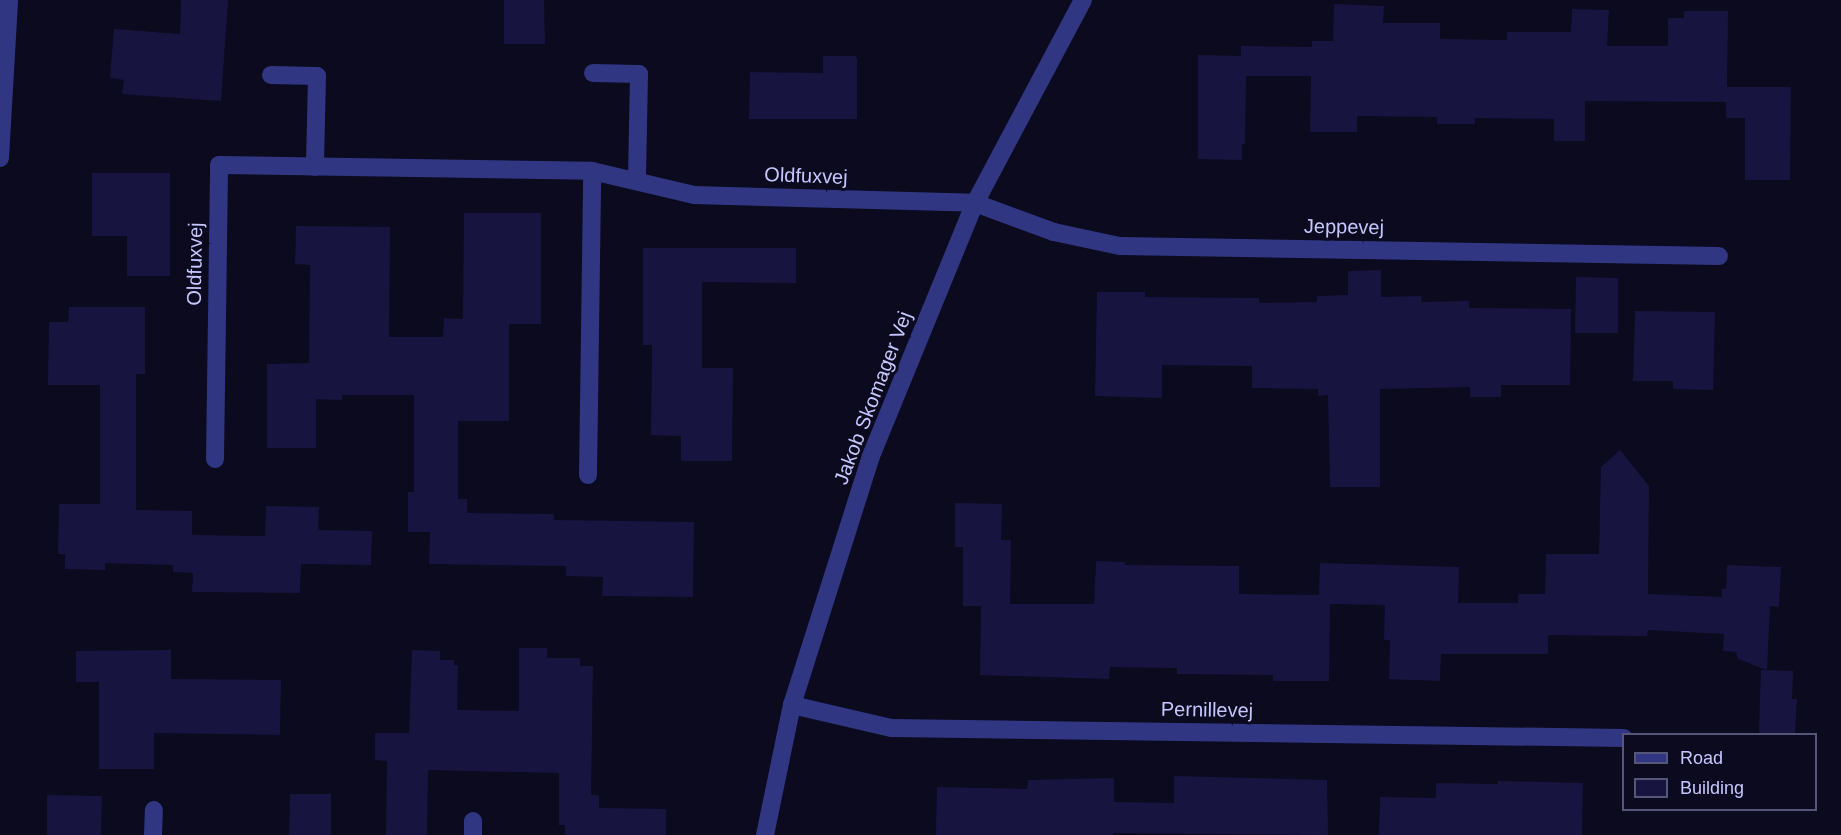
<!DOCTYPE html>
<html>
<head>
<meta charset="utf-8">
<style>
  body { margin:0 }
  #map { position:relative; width:1841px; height:835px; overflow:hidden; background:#0b0a1e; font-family:Helvetica,sans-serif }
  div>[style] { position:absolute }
  .building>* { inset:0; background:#181440 }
  .street>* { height:18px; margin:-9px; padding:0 9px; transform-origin:9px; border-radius:9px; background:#303682 }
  span { translate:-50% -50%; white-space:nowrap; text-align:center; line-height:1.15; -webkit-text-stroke:6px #0b0a1e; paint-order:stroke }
  .street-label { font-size:20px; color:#c6c7ff }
  .legend { position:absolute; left:1622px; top:733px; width:195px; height:78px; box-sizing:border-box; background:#0b0a1e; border:2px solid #565678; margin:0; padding:8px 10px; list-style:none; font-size:18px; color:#c6c7ff }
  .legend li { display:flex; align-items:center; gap:12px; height:30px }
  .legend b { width:30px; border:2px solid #565678 }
</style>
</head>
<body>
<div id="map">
  <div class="building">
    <div style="clip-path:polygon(181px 0,228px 0,221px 101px,122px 94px,124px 80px,110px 78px,114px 29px,180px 34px)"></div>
    <div style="clip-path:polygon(504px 0,544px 0,545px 44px,504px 44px)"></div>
    <div style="clip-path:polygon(1334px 4px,1384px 6px,1383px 23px,1440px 23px,1440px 39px,1507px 40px,1507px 32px,1571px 32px,1572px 9px,1609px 10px,1607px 46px,1668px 46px,1668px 18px,1684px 18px,1684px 11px,1728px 11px,1727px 87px,1791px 87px,1790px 180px,1745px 180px,1745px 118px,1726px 118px,1726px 102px,1585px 101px,1585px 141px,1554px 141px,1554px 119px,1475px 118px,1475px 124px,1437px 124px,1437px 117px,1357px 116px,1357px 132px,1310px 132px,1311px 76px,1246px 76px,1245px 144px,1242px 144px,1242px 160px,1198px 159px,1198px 55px,1241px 56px,1241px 46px,1312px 47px,1312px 41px,1333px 41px)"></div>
    <div style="clip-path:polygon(823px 56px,855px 56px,857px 59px,857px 119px,749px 119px,750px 72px,823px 73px)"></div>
    <div style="clip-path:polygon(92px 173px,170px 173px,170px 276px,127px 276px,127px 236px,92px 236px)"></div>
    <div style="clip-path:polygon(464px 213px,541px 213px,541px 324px,509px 324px,509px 421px,458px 421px,458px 499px,467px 499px,467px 513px,554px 514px,554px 520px,694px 522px,693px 597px,602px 596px,603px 577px,566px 576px,566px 566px,429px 564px,430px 532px,408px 532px,408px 492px,414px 492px,414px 395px,342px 395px,342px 400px,316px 399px,316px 448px,267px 448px,267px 364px,309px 363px,310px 265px,295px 264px,296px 226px,390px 227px,389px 337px,443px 337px,444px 318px,463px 319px)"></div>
    <div style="clip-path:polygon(643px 248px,796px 248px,796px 283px,702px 282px,702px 368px,733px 368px,732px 461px,681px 461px,681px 436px,651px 435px,652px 345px,643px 345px)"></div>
    <div style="clip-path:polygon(1381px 270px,1381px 297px,1422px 296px,1421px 302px,1469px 301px,1469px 308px,1571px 309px,1570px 385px,1501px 385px,1501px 397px,1470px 397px,1470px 387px,1380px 389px,1380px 487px,1330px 487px,1328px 395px,1318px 396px,1318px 389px,1252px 388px,1252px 366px,1162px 365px,1162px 398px,1095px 396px,1097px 292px,1145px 292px,1145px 297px,1259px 298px,1259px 303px,1317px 302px,1317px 296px,1348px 295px,1348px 271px)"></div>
    <div style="clip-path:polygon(1576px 277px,1618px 278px,1618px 333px,1575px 333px)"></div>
    <div style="clip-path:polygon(69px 307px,145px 307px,145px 374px,136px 374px,136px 510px,192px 511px,192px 535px,265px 536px,266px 506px,319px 507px,318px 530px,372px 531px,371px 565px,301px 564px,300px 593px,192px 592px,193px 573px,173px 572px,173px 565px,105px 563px,105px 570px,65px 569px,65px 554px,58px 554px,59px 504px,100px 504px,100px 385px,48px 385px,49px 322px,68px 322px)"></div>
    <div style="clip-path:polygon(1635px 311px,1715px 312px,1713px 390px,1673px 389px,1673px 381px,1633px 381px)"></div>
    <div style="clip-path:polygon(1620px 450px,1649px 486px,1648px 594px,1722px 597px,1722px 589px,1726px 589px,1727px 565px,1781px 567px,1779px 607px,1770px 606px,1767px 670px,1738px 659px,1736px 652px,1723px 651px,1724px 634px,1648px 630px,1647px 636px,1548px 635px,1548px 654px,1441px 654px,1440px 681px,1389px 679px,1390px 640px,1384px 640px,1385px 605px,1330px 604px,1329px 681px,1273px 681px,1273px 675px,1177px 674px,1177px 668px,1110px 667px,1109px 679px,980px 675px,981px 606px,963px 606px,963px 547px,955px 547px,955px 503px,1002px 504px,1001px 540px,1011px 540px,1010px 604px,1094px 604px,1096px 561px,1125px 562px,1125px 565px,1239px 566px,1239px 594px,1319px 595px,1320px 563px,1459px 567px,1458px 603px,1518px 603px,1518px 594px,1545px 594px,1546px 554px,1599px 554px,1601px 467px)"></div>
    <div style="clip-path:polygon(519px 648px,547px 648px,547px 658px,580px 658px,580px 666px,593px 666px,591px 795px,599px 795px,599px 808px,666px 809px,666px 835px,565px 835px,565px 825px,559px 825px,559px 773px,428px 770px,427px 835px,386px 835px,387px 761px,375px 760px,375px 733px,409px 733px,412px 650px,440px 651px,440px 660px,454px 660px,454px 665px,458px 665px,457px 710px,519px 711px)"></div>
    <div style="clip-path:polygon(171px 650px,171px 679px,281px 680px,280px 735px,154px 733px,154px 769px,99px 769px,99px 682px,76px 682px,76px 651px)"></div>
    <div style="clip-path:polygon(1761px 670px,1793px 671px,1792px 699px,1797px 699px,1795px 735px,1761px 735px,1759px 731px)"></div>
    <div style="clip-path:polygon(1174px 776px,1327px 780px,1328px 835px,1113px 833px,1113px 835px,936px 835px,937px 787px,1027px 789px,1028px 780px,1114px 778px,1114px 802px,1174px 803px)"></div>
    <div style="clip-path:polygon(1498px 781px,1583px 783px,1582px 835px,1379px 835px,1380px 797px,1436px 798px,1436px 783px,1498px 784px)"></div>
    <div style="clip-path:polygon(290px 794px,331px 794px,331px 835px,289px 835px)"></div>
    <div style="clip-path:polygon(47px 795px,102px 796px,101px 835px,47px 835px)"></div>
  </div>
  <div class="street">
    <div style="left:593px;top:73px;width:46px;rotate:1.2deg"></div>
    <div style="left:639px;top:74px;width:107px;rotate:91.1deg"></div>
    <div style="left:271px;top:75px;width:46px;rotate:1.2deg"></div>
    <div style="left:317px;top:76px;width:91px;rotate:91.3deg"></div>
    <div style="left:0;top:158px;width:158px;rotate:-86.7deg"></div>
    <div style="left:215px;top:459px;width:294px;rotate:-89.2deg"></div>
    <div style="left:219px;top:165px;width:373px;rotate:0.9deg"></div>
    <div style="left:592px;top:171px;width:105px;rotate:13.2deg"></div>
    <div style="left:694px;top:195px;width:281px;rotate:1.6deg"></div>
    <div style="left:975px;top:203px;width:84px;rotate:20.2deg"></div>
    <div style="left:1054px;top:232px;width:67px;rotate:12deg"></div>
    <div style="left:1120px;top:246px;width:599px;rotate:0.96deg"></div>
    <div style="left:588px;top:475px;width:304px;rotate:-89.2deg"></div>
    <div style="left:792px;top:705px;width:103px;rotate:13deg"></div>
    <div style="left:892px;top:728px;width:732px;rotate:0.78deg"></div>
    <div style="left:153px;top:835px;width:25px;rotate:-88deg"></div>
    <div style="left:473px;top:835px;width:14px;rotate:-90deg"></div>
    <div style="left:765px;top:835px;width:133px;rotate:-78.3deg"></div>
    <div style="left:792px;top:705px;width:261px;rotate:-72.4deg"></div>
    <div style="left:871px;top:456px;width:274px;rotate:-67.7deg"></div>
    <div style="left:975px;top:203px;width:230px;rotate:-62deg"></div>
  </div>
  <div class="street-label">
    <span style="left:806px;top:176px;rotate:2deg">Oldfuxvej</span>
    <span style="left:1344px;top:227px;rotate:1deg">Jeppevej</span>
    <span style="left:195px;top:264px;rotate:-89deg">Oldfuxvej</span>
    <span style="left:873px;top:398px;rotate:-69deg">Jakob Skomager Vej</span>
    <span style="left:1207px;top:710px;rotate:1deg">Pernillevej</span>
  </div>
  <ul class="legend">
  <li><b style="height:8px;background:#303682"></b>Road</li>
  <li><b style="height:16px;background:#181440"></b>Building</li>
  </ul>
</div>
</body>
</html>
